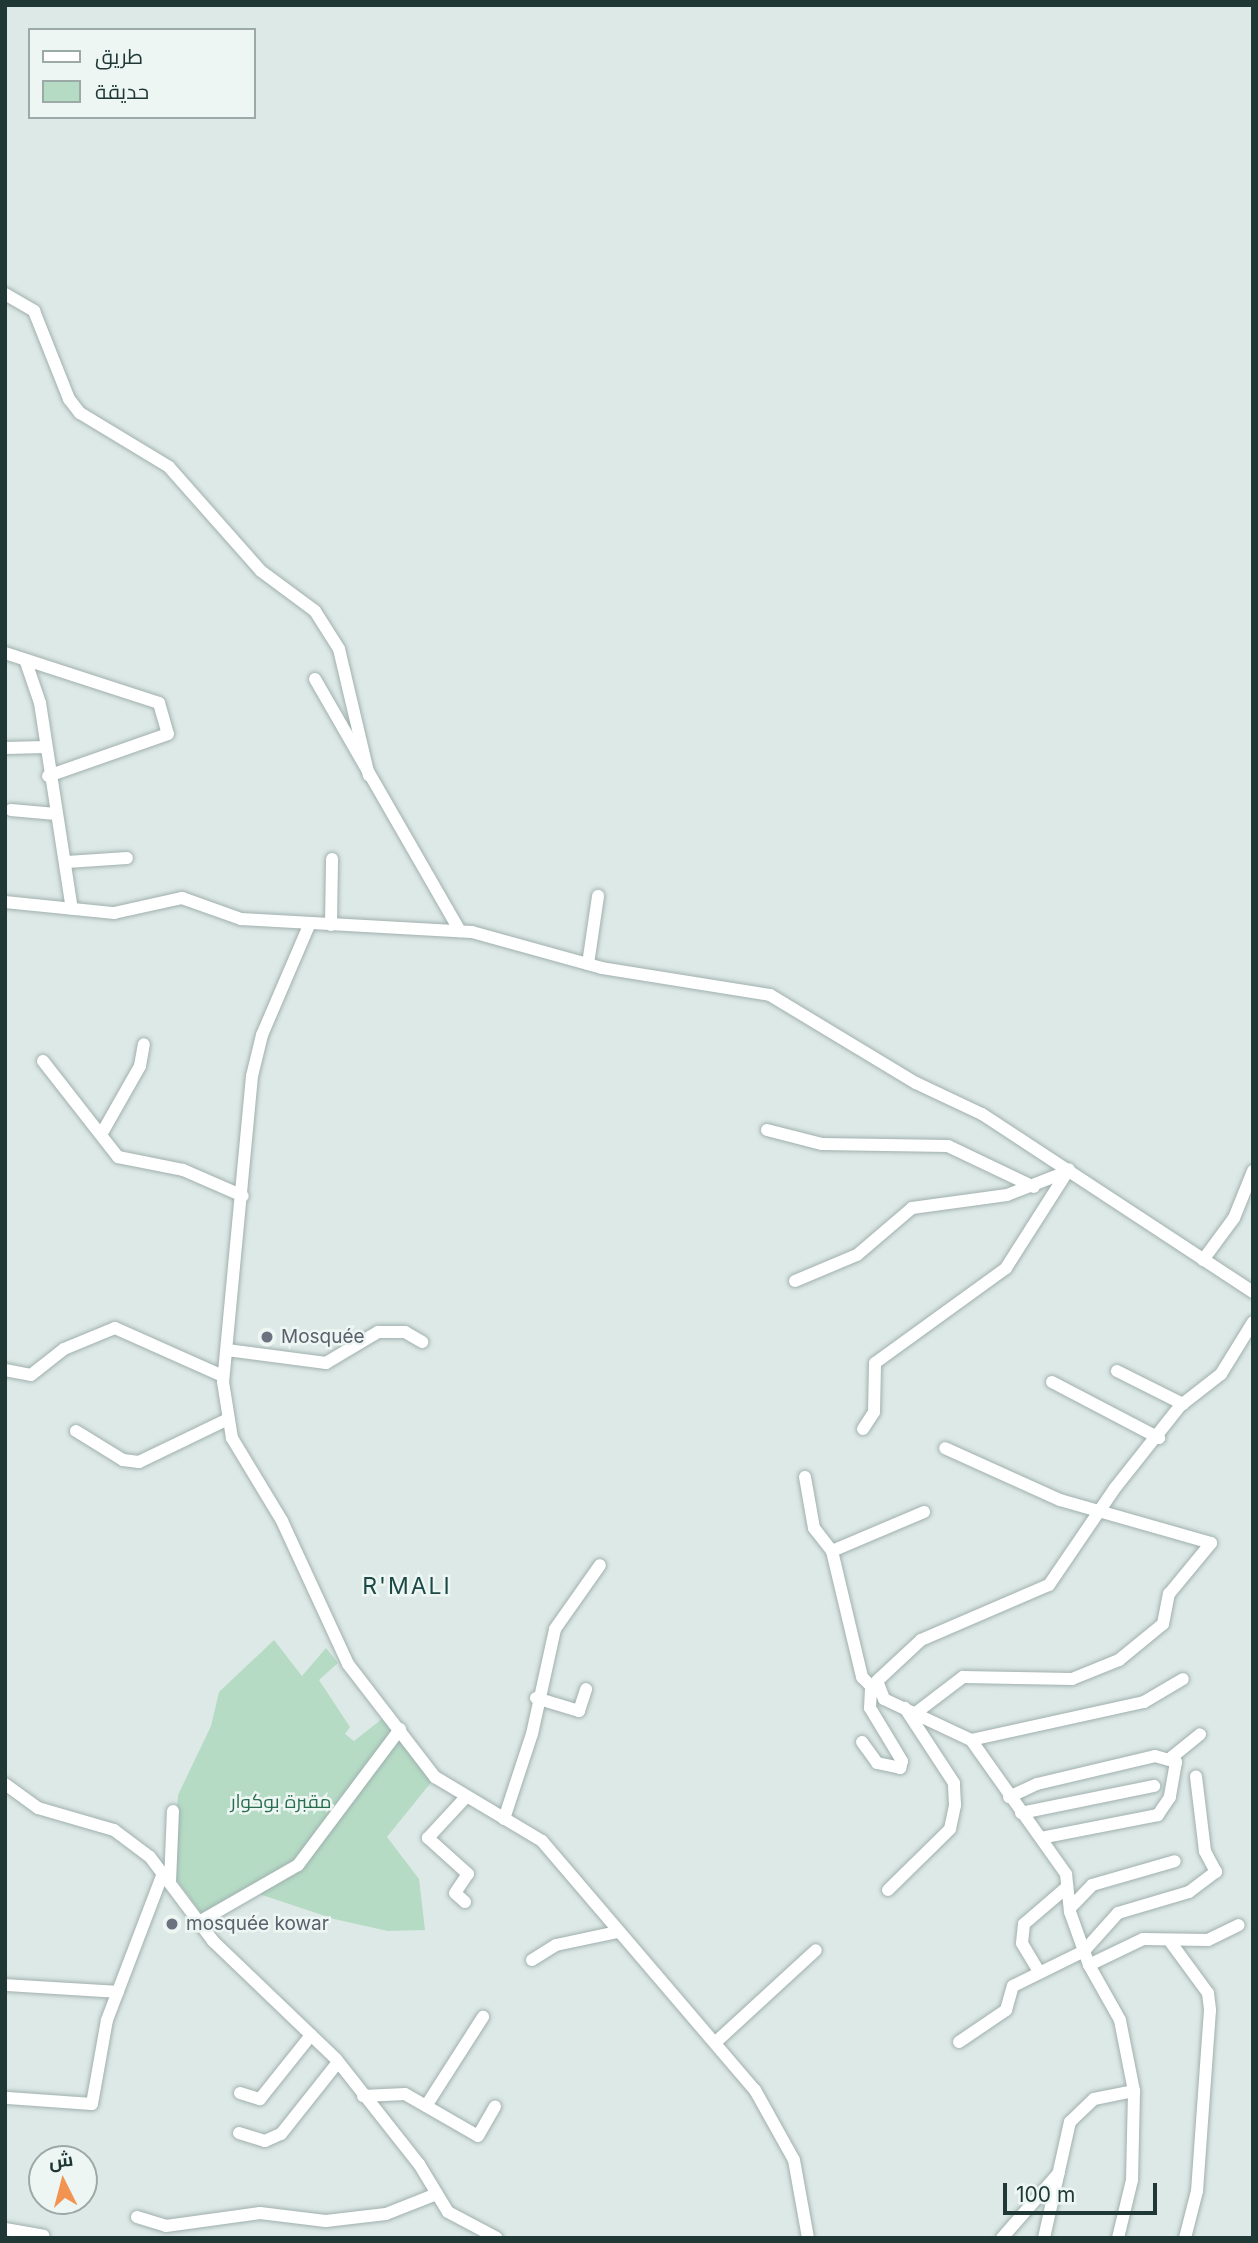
<!DOCTYPE html>
<html>
<head>
<meta charset="utf-8">
<style>
  body { margin:0 }
  #map { position:relative; width:1258px; height:2243px; overflow:hidden; background:#dde9e6; font-family:Inter,Cairo,sans-serif }
  div>[style] { position:absolute }
  .green>* { inset:0; background:#b5dbc5 }
  .roads { filter:drop-shadow(0 0 2px #a0b0ae) drop-shadow(0 0 2px #a0b0ae) }
  .minor>* { height:12px; margin:-6px; padding:0 6px; transform-origin:6px; border-radius:6px; background:#fff }
  .dots>* { width:19px; height:19px; translate:-50% -50%; box-sizing:border-box; border:4px solid #edf6f3; border-radius:50% }
  span { translate:-50% -50%; white-space:nowrap; text-align:center; line-height:1.15; -webkit-text-stroke:5px #edf6f3; paint-order:stroke }
  .worship-label { font-size:19px; color:#5b616d }
  .left { translate:0 -50%; text-align:left }
  .park-label { font-size:19px; color:#296f4f }
  .quarter-label { font-size:23px; color:#1b4a46; letter-spacing:2px }
  .frame { position:absolute; inset:0; border:7px solid #1f3836; pointer-events:none }
  .legend { position:absolute; left:28px; top:28px; width:228px; height:91px; box-sizing:border-box; background:#edf6f3; border:2px solid #9baaa7; margin:0; padding:9px 12px; list-style:none; font-size:21px; color:#1f3836 }
  .legend li { display:flex; align-items:center; gap:14px; height:35px }
  .legend b { width:35px; border:2px solid #9baaa7 }
  .north { position:absolute; left:28px; top:2145px; width:70px; height:70px; box-sizing:border-box; background:#edf6f3; border:2px solid #9baaa7; border-radius:50%; rotate:354deg; font-size:19px; font-weight:700; line-height:28px; text-align:center; color:#1f3836 }
  .north::after { content:''; display:block; margin:auto; width:24px; height:32px; background:#f39351; clip-path:polygon(50% 0,100% 100%,50% 72%,0 100%) }
  .scale { position:absolute; left:1003px; top:2183px; width:154px; height:32px; box-sizing:border-box; border:4px solid #1f3836; border-top:0; padding-left:9px; font-size:21px; line-height:24px; white-space:nowrap; color:#1f3836; -webkit-text-stroke:5px #edf6f3; paint-order:stroke }
</style>
</head>
<body>
<div id="map">
  <div class="green">
    <div style="clip-path:polygon(274px 1640px,302px 1676px,326px 1648px,338px 1663px,319px 1680px,350px 1727px,345px 1734px,354px 1741px,382px 1719px,433px 1780px,387px 1837px,419px 1879px,425px 1930px,388px 1931px,334px 1919px,250px 1891px,204px 1917px,173px 1875px,178px 1795px,211px 1726px,219px 1692px)"></div>
  </div>
  <div class="roads">
    <div class="minor">
      <div style="left:5px;top:294px;width:34px;rotate:30deg"></div>
      <div style="left:34px;top:311px;width:95px;rotate:68.3deg"></div>
      <div style="left:69px;top:399px;width:18px;rotate:52deg"></div>
      <div style="left:80px;top:413px;width:104px;rotate:31.2deg"></div>
      <div style="left:169px;top:467px;width:139px;rotate:48.5deg"></div>
      <div style="left:261px;top:571px;width:67px;rotate:36.5deg"></div>
      <div style="left:315px;top:611px;width:45px;rotate:57.7deg"></div>
      <div style="left:339px;top:649px;width:130px;rotate:76.7deg"></div>
      <div style="left:5px;top:653px;width:162px;rotate:18deg"></div>
      <div style="left:159px;top:703px;width:32px;rotate:74deg"></div>
      <div style="left:168px;top:734px;width:127px;rotate:160.7deg"></div>
      <div style="left:26px;top:662px;width:43px;rotate:71.1deg"></div>
      <div style="left:40px;top:703px;width:208px;rotate:81.2deg"></div>
      <div style="left:315px;top:679px;width:291px;rotate:60.1deg"></div>
      <div style="left:5px;top:748px;width:41px;rotate:-1.4deg"></div>
      <div style="left:11px;top:810px;width:45px;rotate:5.1deg"></div>
      <div style="left:67px;top:862px;width:60px;rotate:-3.8deg"></div>
      <div style="left:5px;top:902px;width:110px;rotate:5.8deg"></div>
      <div style="left:114px;top:913px;width:70px;rotate:-12.4deg"></div>
      <div style="left:182px;top:898px;width:63px;rotate:19.6deg"></div>
      <div style="left:241px;top:919px;width:231px;rotate:3.2deg"></div>
      <div style="left:472px;top:932px;width:135px;rotate:15.5deg"></div>
      <div style="left:602px;top:968px;width:170px;rotate:9.1deg"></div>
      <div style="left:770px;top:995px;width:170px;rotate:31.1deg"></div>
      <div style="left:916px;top:1083px;width:73px;rotate:25.2deg"></div>
      <div style="left:982px;top:1114px;width:324px;rotate:33.3deg"></div>
      <div style="left:310px;top:923px;width:122px;rotate:113.2deg"></div>
      <div style="left:262px;top:1035px;width:42px;rotate:103.7deg"></div>
      <div style="left:252px;top:1076px;width:307px;rotate:95.4deg"></div>
      <div style="left:223px;top:1382px;width:57px;rotate:80.9deg"></div>
      <div style="left:232px;top:1438px;width:97px;rotate:58.9deg"></div>
      <div style="left:282px;top:1521px;width:157px;rotate:65.2deg"></div>
      <div style="left:348px;top:1664px;width:143px;rotate:52.4deg"></div>
      <div style="left:435px;top:1777px;width:125px;rotate:30.9deg"></div>
      <div style="left:542px;top:1841px;width:328px;rotate:49.5deg"></div>
      <div style="left:755px;top:2090px;width:80px;rotate:60.9deg"></div>
      <div style="left:794px;top:2160px;width:79px;rotate:79.8deg"></div>
      <div style="left:331px;top:925px;width:66px;rotate:-89.1deg"></div>
      <div style="left:588px;top:964px;width:69px;rotate:-81.6deg"></div>
      <div style="left:43px;top:1061px;width:122px;rotate:52deg"></div>
      <div style="left:118px;top:1157px;width:66px;rotate:11.3deg"></div>
      <div style="left:183px;top:1170px;width:65px;rotate:23.4deg"></div>
      <div style="left:767px;top:1130px;width:57px;rotate:14.3deg"></div>
      <div style="left:822px;top:1144px;width:126px;rotate:0.9deg"></div>
      <div style="left:948px;top:1146px;width:95px;rotate:25.5deg"></div>
      <div style="left:102px;top:1133px;width:77px;rotate:-60.4deg"></div>
      <div style="left:140px;top:1066px;width:22px;rotate:-80deg"></div>
      <div style="left:1203px;top:1260px;width:52px;rotate:-53.6deg"></div>
      <div style="left:1234px;top:1218px;width:51px;rotate:-68deg"></div>
      <div style="left:795px;top:1281px;width:67px;rotate:-22.8deg"></div>
      <div style="left:857px;top:1255px;width:72px;rotate:-40.5deg"></div>
      <div style="left:912px;top:1208px;width:96px;rotate:-7.8deg"></div>
      <div style="left:1007px;top:1195px;width:63px;rotate:-21.3deg"></div>
      <div style="left:227px;top:1350px;width:100px;rotate:7.5deg"></div>
      <div style="left:326px;top:1363px;width:61px;rotate:-30.8deg"></div>
      <div style="left:378px;top:1332px;width:27px"></div>
      <div style="left:405px;top:1332px;width:20px;rotate:30deg"></div>
      <div style="left:5px;top:1370px;width:26px;rotate:11deg"></div>
      <div style="left:31px;top:1375px;width:42px;rotate:-38.2deg"></div>
      <div style="left:64px;top:1349px;width:55px;rotate:-22.4deg"></div>
      <div style="left:115px;top:1328px;width:118px;rotate:24deg"></div>
      <div style="left:1117px;top:1371px;width:74px;rotate:26.6deg"></div>
      <div style="left:1052px;top:1382px;width:121px;rotate:27.6deg"></div>
      <div style="left:863px;top:1429px;width:20px;rotate:-57deg"></div>
      <div style="left:874px;top:1412px;width:49px;rotate:-88.8deg"></div>
      <div style="left:875px;top:1363px;width:162px;rotate:-35.9deg"></div>
      <div style="left:1006px;top:1268px;width:117px;rotate:-57.5deg"></div>
      <div style="left:76px;top:1431px;width:55px;rotate:31.7deg"></div>
      <div style="left:123px;top:1460px;width:16px;rotate:7deg"></div>
      <div style="left:139px;top:1462px;width:97px;rotate:-25.8deg"></div>
      <div style="left:805px;top:1477px;width:52px;rotate:80deg"></div>
      <div style="left:814px;top:1528px;width:29px;rotate:52deg"></div>
      <div style="left:832px;top:1551px;width:130px;rotate:76.6deg"></div>
      <div style="left:862px;top:1677px;width:20px;rotate:45deg"></div>
      <div style="left:832px;top:1551px;width:100px;rotate:-23deg"></div>
      <div style="left:536px;top:1698px;width:45px;rotate:16.8deg"></div>
      <div style="left:579px;top:1711px;width:23px;rotate:-72deg"></div>
      <div style="left:917px;top:1712px;width:58px;rotate:-37.3deg"></div>
      <div style="left:963px;top:1677px;width:109px;rotate:1.1deg"></div>
      <div style="left:1072px;top:1679px;width:51px;rotate:-22deg"></div>
      <div style="left:1119px;top:1660px;width:57px;rotate:-39.3deg"></div>
      <div style="left:1163px;top:1624px;width:31px;rotate:-79deg"></div>
      <div style="left:1169px;top:1594px;width:66px;rotate:-50.5deg"></div>
      <div style="left:1211px;top:1543px;width:157px;rotate:-164.1deg"></div>
      <div style="left:1060px;top:1500px;width:126px;rotate:-155.7deg"></div>
      <div style="left:971px;top:1740px;width:177px;rotate:-12.4deg"></div>
      <div style="left:1144px;top:1702px;width:45px;rotate:-30.5deg"></div>
      <div style="left:862px;top:1742px;width:26px;rotate:54deg"></div>
      <div style="left:877px;top:1763px;width:24px;rotate:12deg"></div>
      <div style="left:900px;top:1768px;width:7px;rotate:-74deg"></div>
      <div style="left:902px;top:1761px;width:62px;rotate:-121.1deg"></div>
      <div style="left:870px;top:1708px;width:18px;rotate:-87deg"></div>
      <div style="left:1172px;top:1757px;width:36px;rotate:-39deg"></div>
      <div style="left:5px;top:1784px;width:41px;rotate:36deg"></div>
      <div style="left:38px;top:1808px;width:79px;rotate:16.1deg"></div>
      <div style="left:114px;top:1830px;width:45px;rotate:36.9deg"></div>
      <div style="left:150px;top:1857px;width:105px;rotate:53.1deg"></div>
      <div style="left:213px;top:1941px;width:170px;rotate:43.8deg"></div>
      <div style="left:336px;top:2059px;width:134px;rotate:51.7deg"></div>
      <div style="left:419px;top:2164px;width:56px;rotate:58.9deg"></div>
      <div style="left:448px;top:2212px;width:55px;rotate:28deg"></div>
      <div style="left:1009px;top:1797px;width:31px;rotate:-25deg"></div>
      <div style="left:1037px;top:1784px;width:121px;rotate:-13.3deg"></div>
      <div style="left:1155px;top:1756px;width:22px;rotate:16deg"></div>
      <div style="left:1176px;top:1762px;width:36px;rotate:100deg"></div>
      <div style="left:1170px;top:1797px;width:22px;rotate:124deg"></div>
      <div style="left:1158px;top:1815px;width:119px;rotate:168.9deg"></div>
      <div style="left:1021px;top:1813px;width:136px;rotate:-11.5deg"></div>
      <div style="left:504px;top:1819px;width:89px;rotate:-71.8deg"></div>
      <div style="left:532px;top:1734px;width:107px;rotate:-77.6deg"></div>
      <div style="left:555px;top:1629px;width:78px;rotate:-54.9deg"></div>
      <div style="left:170px;top:1882px;width:71px;rotate:-87.6deg"></div>
      <div style="left:888px;top:1890px;width:87px;rotate:-44.5deg"></div>
      <div style="left:950px;top:1829px;width:25px;rotate:-78deg"></div>
      <div style="left:955px;top:1805px;width:22px;rotate:-93deg"></div>
      <div style="left:954px;top:1783px;width:90px;rotate:-123.2deg"></div>
      <div style="left:465px;top:1902px;width:13px;rotate:-138deg"></div>
      <div style="left:455px;top:1893px;width:23px;rotate:-56deg"></div>
      <div style="left:468px;top:1874px;width:54px;rotate:-138deg"></div>
      <div style="left:428px;top:1838px;width:54px;rotate:-47.2deg"></div>
      <div style="left:1070px;top:1908px;width:32px;rotate:-46deg"></div>
      <div style="left:1092px;top:1885px;width:86px;rotate:-16.1deg"></div>
      <div style="left:199px;top:1922px;width:114px;rotate:-29.9deg"></div>
      <div style="left:298px;top:1865px;width:170px;rotate:-53.1deg"></div>
      <div style="left:1169px;top:1940px;width:66px;rotate:53.7deg"></div>
      <div style="left:1208px;top:1993px;width:17px;rotate:83deg"></div>
      <div style="left:1210px;top:2010px;width:181px;rotate:94.1deg"></div>
      <div style="left:1197px;top:2191px;width:49px;rotate:104.3deg"></div>
      <div style="left:532px;top:1960px;width:28px;rotate:-32deg"></div>
      <div style="left:556px;top:1945px;width:62px;rotate:-12deg"></div>
      <div style="left:1089px;top:1965px;width:60px;rotate:-25.7deg"></div>
      <div style="left:1143px;top:1939px;width:65px;rotate:0.9deg"></div>
      <div style="left:1208px;top:1940px;width:34px;rotate:-26deg"></div>
      <div style="left:1038px;top:1970px;width:31px;rotate:-121deg"></div>
      <div style="left:1022px;top:1943px;width:19px;rotate:-84deg"></div>
      <div style="left:1024px;top:1924px;width:57px;rotate:-40.7deg"></div>
      <div style="left:5px;top:1985px;width:113px;rotate:3.5deg"></div>
      <div style="left:717px;top:2041px;width:134px;rotate:-42.6deg"></div>
      <div style="left:959px;top:2042px;width:57px;rotate:-34.2deg"></div>
      <div style="left:1006px;top:2010px;width:25px;rotate:-74deg"></div>
      <div style="left:1013px;top:1986px;width:79px;rotate:-26.2deg"></div>
      <div style="left:1084px;top:1951px;width:51px;rotate:-48.2deg"></div>
      <div style="left:1118px;top:1913px;width:74px;rotate:-16.5deg"></div>
      <div style="left:1189px;top:1892px;width:34px;rotate:-37deg"></div>
      <div style="left:1216px;top:1872px;width:24px;rotate:-118deg"></div>
      <div style="left:1205px;top:1851px;width:75px;rotate:-96.9deg"></div>
      <div style="left:240px;top:2093px;width:21px;rotate:17deg"></div>
      <div style="left:260px;top:2099px;width:82px;rotate:-51.4deg"></div>
      <div style="left:363px;top:2096px;width:42px;rotate:-2.7deg"></div>
      <div style="left:405px;top:2094px;width:84px;rotate:29.9deg"></div>
      <div style="left:478px;top:2136px;width:34px;rotate:-60deg"></div>
      <div style="left:8px;top:2098px;width:84px;rotate:4.1deg"></div>
      <div style="left:92px;top:2104px;width:85px;rotate:-79.9deg"></div>
      <div style="left:107px;top:2020px;width:157px;rotate:-69.1deg"></div>
      <div style="left:426px;top:2106px;width:106px;rotate:-57.4deg"></div>
      <div style="left:239px;top:2133px;width:27px;rotate:17deg"></div>
      <div style="left:265px;top:2141px;width:17px;rotate:-24deg"></div>
      <div style="left:281px;top:2134px;width:92px;rotate:-51.6deg"></div>
      <div style="left:137px;top:2217px;width:30px;rotate:17deg"></div>
      <div style="left:166px;top:2226px;width:95px;rotate:-7.9deg"></div>
      <div style="left:260px;top:2213px;width:66px;rotate:6.9deg"></div>
      <div style="left:326px;top:2221px;width:60px;rotate:-6.7deg"></div>
      <div style="left:386px;top:2214px;width:52px;rotate:-21.6deg"></div>
      <div style="left:5px;top:2229px;width:39px;rotate:10deg"></div>
      <div style="left:1002px;top:2238px;width:86px;rotate:-48.8deg"></div>
      <div style="left:1044px;top:2238px;width:119px;rotate:-77.4deg"></div>
      <div style="left:1070px;top:2122px;width:33px;rotate:-44deg"></div>
      <div style="left:1094px;top:2099px;width:41px;rotate:-11.3deg"></div>
      <div style="left:1118px;top:2238px;width:60px;rotate:-76.4deg"></div>
      <div style="left:1132px;top:2180px;width:89px;rotate:-88.7deg"></div>
      <div style="left:1134px;top:2091px;width:72px;rotate:-101.2deg"></div>
      <div style="left:1120px;top:2020px;width:63px;rotate:-119.4deg"></div>
      <div style="left:1089px;top:1965px;width:56px;rotate:-109.7deg"></div>
      <div style="left:1070px;top:1912px;width:38px;rotate:-96deg"></div>
      <div style="left:1066px;top:1874px;width:164px;rotate:-125.3deg"></div>
      <div style="left:971px;top:1740px;width:96px;rotate:-154.8deg"></div>
      <div style="left:884px;top:1699px;width:19px;rotate:-111deg"></div>
      <div style="left:877px;top:1681px;width:60px;rotate:-43deg"></div>
      <div style="left:921px;top:1640px;width:139px;rotate:-23.3deg"></div>
      <div style="left:1049px;top:1585px;width:117px;rotate:-55.8deg"></div>
      <div style="left:1115px;top:1488px;width:105px;rotate:-51.6deg"></div>
      <div style="left:1180px;top:1406px;width:52px;rotate:-38deg"></div>
      <div style="left:1221px;top:1374px;width:61px;rotate:-58.4deg"></div>
    </div>
  </div>
  <div class="dots">
    <div style="left:267px;top:1337px;background:#6b7280"></div>
    <div style="left:172px;top:1924px;background:#6b7280"></div>
  </div>
  <div class="worship-label">
    <span class="left" style="left:281px;top:1337px">Mosquée</span>
    <span class="left" style="left:186px;top:1924px">mosquée kowar</span>
  </div>
  <div class="park-label">
    <span style="left:281px;top:1802px">مقبرة بوكوار</span>
  </div>
  <div class="quarter-label">
    <span style="left:407px;top:1586px">R'MALI</span>
  </div>
  <div class="frame"></div>
  <ul class="legend">
  <li><b style="height:9px;background:#fff"></b>طريق</li>
  <li><b style="height:19px;background:#b5dbc5"></b>حديقة</li>
  </ul>
  <div class="north">ش</div>
  <div class="scale">100 m</div>
</div>
</body>
</html>
